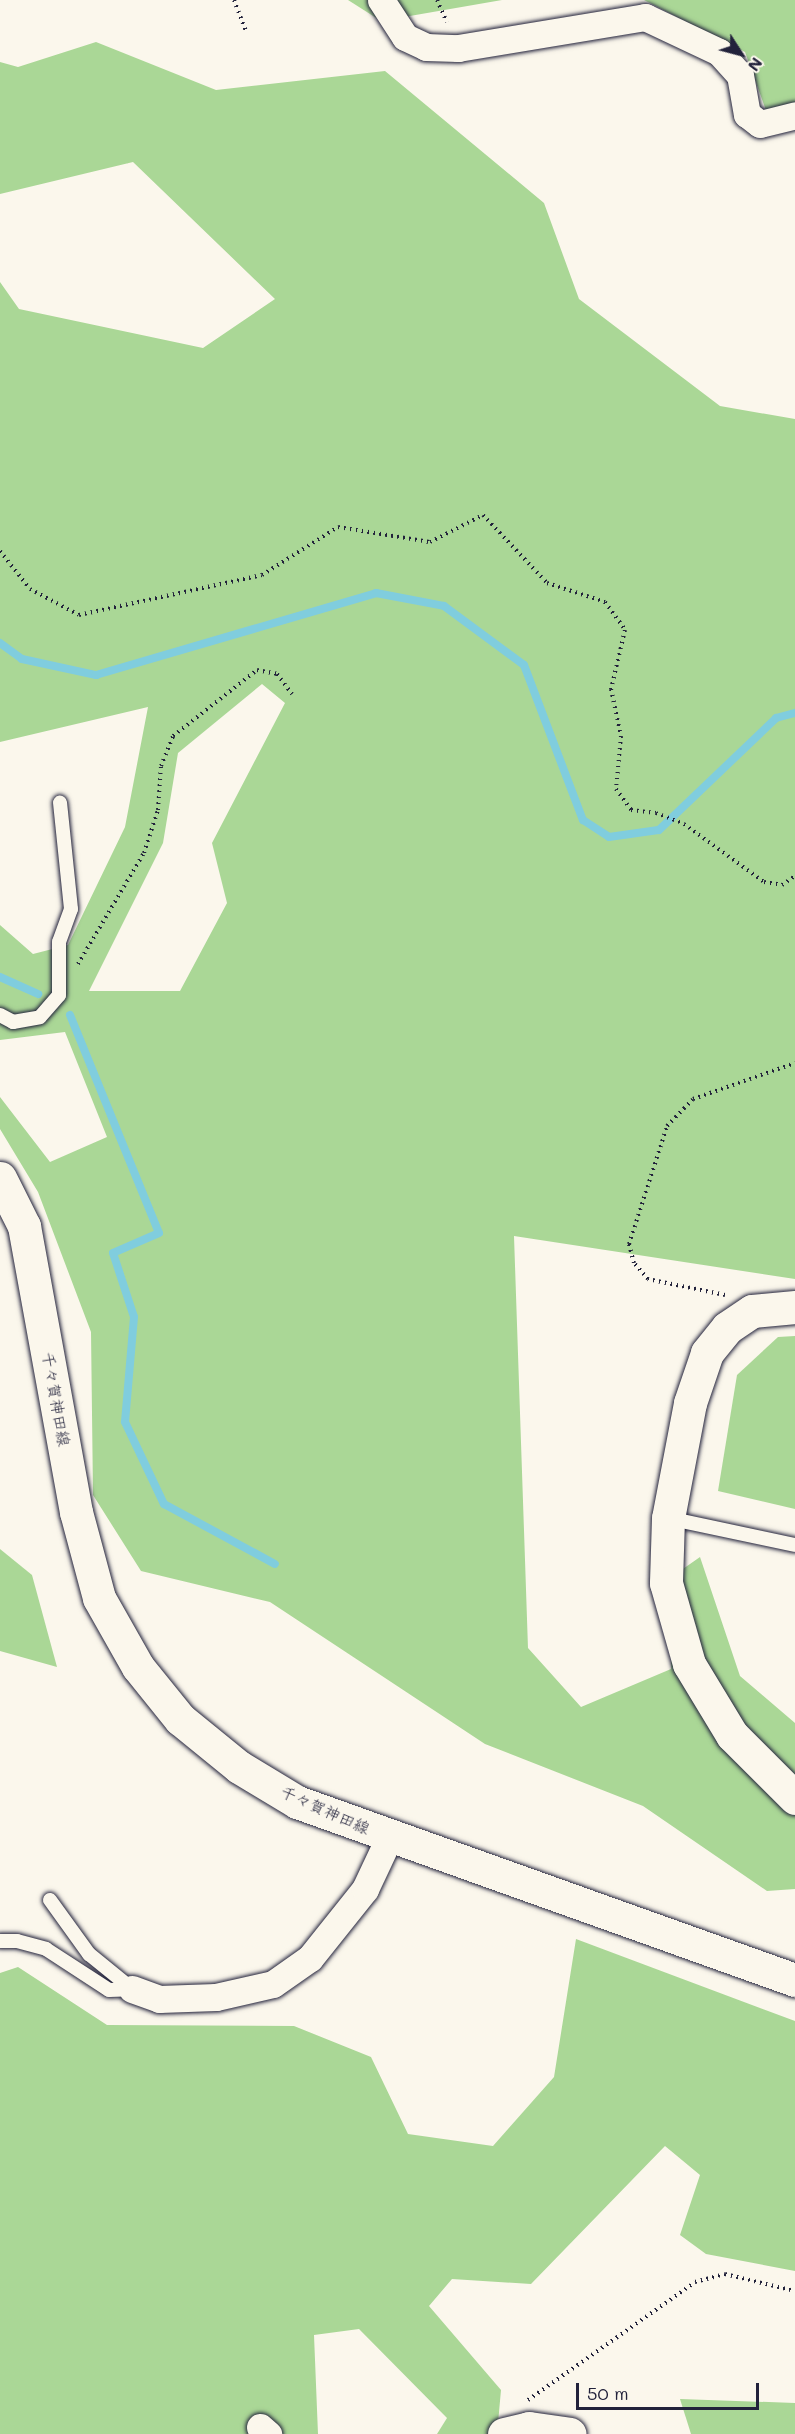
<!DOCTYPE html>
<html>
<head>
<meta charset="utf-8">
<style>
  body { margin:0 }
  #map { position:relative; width:795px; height:2434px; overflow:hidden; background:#fbf7ec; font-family:Mali,"Klee One",sans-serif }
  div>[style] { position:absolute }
  .green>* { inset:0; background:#aad796 }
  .stream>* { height:8px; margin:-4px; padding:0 4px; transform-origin:4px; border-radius:4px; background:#80cdde }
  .path>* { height:4px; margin-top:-2px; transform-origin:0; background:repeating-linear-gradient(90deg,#22223b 0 1.5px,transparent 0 6px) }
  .roads { filter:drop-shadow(0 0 2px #22223b) drop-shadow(0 0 2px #22223b) }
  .lane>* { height:14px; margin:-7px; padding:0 7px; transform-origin:7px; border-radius:7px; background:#fbf7ec }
  .street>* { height:27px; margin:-13.5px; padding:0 13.5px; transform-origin:13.5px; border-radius:13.5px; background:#fbf7ec }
  .secondary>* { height:33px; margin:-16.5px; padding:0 16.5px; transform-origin:16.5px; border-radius:16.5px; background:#fbf7ec }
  span { translate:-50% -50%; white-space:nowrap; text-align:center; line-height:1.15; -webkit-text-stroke:6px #fbf7ec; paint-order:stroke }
  .street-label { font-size:16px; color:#22223b }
  .north { position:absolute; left:711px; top:24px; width:60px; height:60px; -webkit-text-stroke:4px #fbf7ec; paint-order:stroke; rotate:126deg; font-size:16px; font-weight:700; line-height:24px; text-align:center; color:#22223b }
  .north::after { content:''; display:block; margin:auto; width:21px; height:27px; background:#22223b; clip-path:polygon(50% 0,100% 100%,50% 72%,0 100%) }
  .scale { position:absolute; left:576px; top:2383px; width:183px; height:27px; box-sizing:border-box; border:3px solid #22223b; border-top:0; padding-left:8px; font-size:18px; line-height:21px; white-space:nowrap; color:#22223b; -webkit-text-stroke:4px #fbf7ec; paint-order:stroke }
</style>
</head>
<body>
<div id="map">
  <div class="green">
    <div style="clip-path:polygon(348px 0,502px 0,381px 21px)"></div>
    <div style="clip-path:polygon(644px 0,795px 0,795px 106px,767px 113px,745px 52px)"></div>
    <div style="clip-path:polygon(evenodd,96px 42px,216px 90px,385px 71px,544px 203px,579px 299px,720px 406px,795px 419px,795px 1279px,514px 1236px,528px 1648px,581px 1707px,671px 1669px,670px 1578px,700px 1557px,740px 1676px,795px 1723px,795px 1889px,767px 1891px,643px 1806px,485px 1744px,270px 1602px,141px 1571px,93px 1495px,91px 1332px,38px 1192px,0 1129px,0 1097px,50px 1162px,107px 1137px,65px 1032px,0 1040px,0 925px,33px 954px,68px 945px,125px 827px,148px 707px,0 742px,0 282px,19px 309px,203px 348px,275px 299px,133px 162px,0 194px,0 62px,18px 67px,96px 42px,262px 684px,285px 703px,212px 843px,227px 903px,180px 991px,89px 991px,163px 843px,178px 753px,262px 684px)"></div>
    <div style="clip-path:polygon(795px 1336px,795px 1509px,718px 1491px,737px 1375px,778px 1337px)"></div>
    <div style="clip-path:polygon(0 1549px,32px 1575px,57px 1667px,0 1651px)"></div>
    <div style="clip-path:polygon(576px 1939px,795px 2021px,795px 2271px,706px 2254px,680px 2235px,700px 2175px,665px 2146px,531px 2284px,452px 2279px,429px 2306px,501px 2390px,497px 2434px,437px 2434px,447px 2418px,359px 2329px,314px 2335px,318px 2434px,0 2434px,0 1973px,18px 1967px,107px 2025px,294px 2026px,371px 2057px,408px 2134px,493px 2146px,554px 2077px)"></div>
    <div style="clip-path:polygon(680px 2399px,795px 2403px,795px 2434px,691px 2434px)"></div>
  </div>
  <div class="stream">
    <div style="left:0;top:643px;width:27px;rotate:36deg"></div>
    <div style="left:22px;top:659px;width:76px;rotate:12.2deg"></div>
    <div style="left:96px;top:675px;width:292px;rotate:-16.3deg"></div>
    <div style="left:376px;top:593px;width:69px;rotate:10.8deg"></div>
    <div style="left:444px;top:606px;width:99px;rotate:36.4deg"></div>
    <div style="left:524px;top:665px;width:166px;rotate:69.2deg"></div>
    <div style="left:583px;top:820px;width:31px;rotate:33deg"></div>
    <div style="left:609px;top:837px;width:50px;rotate:-8deg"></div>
    <div style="left:659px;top:830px;width:162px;rotate:-43.7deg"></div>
    <div style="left:776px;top:718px;width:20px;rotate:-15deg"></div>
    <div style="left:0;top:977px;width:42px;rotate:24.1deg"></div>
    <div style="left:70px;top:1015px;width:235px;rotate:67.8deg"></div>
    <div style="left:159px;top:1233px;width:50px;rotate:156.5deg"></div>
    <div style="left:113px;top:1253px;width:67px;rotate:71.8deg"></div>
    <div style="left:134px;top:1317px;width:105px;rotate:94.9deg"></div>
    <div style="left:125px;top:1422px;width:91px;rotate:64.6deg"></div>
    <div style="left:164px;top:1504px;width:126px;rotate:28.4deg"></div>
  </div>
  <div class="path">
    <div style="left:234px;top:0;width:34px;rotate:69deg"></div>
    <div style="left:437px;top:0;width:24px;rotate:66deg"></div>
    <div style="left:0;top:551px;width:48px;rotate:51.7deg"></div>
    <div style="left:30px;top:589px;width:55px;rotate:28deg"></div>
    <div style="left:79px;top:615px;width:187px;rotate:-12.3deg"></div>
    <div style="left:262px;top:575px;width:90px;rotate:-32.3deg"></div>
    <div style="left:338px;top:527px;width:93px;rotate:9.3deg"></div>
    <div style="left:430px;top:542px;width:59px;rotate:-27deg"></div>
    <div style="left:483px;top:515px;width:93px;rotate:46.7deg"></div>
    <div style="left:547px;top:583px;width:61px;rotate:18.1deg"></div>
    <div style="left:605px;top:602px;width:34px;rotate:54deg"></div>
    <div style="left:625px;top:630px;width:61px;rotate:103.3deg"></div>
    <div style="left:611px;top:689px;width:48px;rotate:78deg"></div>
    <div style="left:621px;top:736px;width:53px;rotate:95.4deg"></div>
    <div style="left:616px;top:789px;width:26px;rotate:54deg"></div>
    <div style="left:631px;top:810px;width:25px;rotate:7deg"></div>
    <div style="left:656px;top:813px;width:30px;rotate:21deg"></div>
    <div style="left:684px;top:824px;width:99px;rotate:35.9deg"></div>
    <div style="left:764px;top:882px;width:18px;rotate:9deg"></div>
    <div style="left:782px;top:885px;width:16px;rotate:-35deg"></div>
    <div style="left:78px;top:964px;width:129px;rotate:-59.3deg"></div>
    <div style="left:144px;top:853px;width:45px;rotate:-72deg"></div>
    <div style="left:158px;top:810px;width:44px;rotate:-86.1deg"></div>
    <div style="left:161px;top:766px;width:32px;rotate:-68deg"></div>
    <div style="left:173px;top:736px;width:107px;rotate:-38.2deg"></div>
    <div style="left:257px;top:670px;width:20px;rotate:11deg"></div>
    <div style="left:277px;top:674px;width:25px;rotate:53deg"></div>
    <div style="left:725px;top:1295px;width:79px;rotate:-168.3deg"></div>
    <div style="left:648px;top:1279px;width:21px;rotate:-131deg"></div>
    <div style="left:634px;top:1263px;width:20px;rotate:-105deg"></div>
    <div style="left:629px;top:1244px;width:124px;rotate:-72.1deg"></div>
    <div style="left:667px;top:1126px;width:37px;rotate:-46deg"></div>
    <div style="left:693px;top:1099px;width:108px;rotate:-19.4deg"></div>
    <div style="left:528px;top:2400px;width:204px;rotate:-35.2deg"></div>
    <div style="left:695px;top:2282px;width:31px;rotate:-15deg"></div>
    <div style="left:725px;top:2274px;width:72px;rotate:13.7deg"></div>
  </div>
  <div class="roads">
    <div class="lane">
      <div style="left:0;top:1015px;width:15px;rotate:28deg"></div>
      <div style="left:13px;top:1022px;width:27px;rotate:-10deg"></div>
      <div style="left:40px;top:1017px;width:29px;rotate:-49deg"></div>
      <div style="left:59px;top:995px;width:53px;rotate:-90deg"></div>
      <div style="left:59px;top:942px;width:35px;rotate:-70deg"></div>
      <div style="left:71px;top:909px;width:107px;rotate:-95.9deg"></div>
      <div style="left:668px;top:1518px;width:130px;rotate:12deg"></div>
      <div style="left:50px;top:1900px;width:67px;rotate:54.2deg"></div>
      <div style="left:89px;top:1954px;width:55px;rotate:39.1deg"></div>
      <div style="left:0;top:1941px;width:17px"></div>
      <div style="left:17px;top:1941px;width:30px;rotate:15deg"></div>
      <div style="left:46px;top:1949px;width:75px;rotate:33.1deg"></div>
      <div style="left:109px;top:1990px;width:23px;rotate:-2deg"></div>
    </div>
    <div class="street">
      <div style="left:381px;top:0;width:44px;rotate:57deg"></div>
      <div style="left:405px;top:37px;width:23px;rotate:25deg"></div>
      <div style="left:426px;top:47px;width:32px;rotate:2deg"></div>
      <div style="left:458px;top:48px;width:190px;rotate:-9.4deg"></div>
      <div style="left:645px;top:17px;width:82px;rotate:25.3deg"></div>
      <div style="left:719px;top:52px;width:31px;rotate:48deg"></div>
      <div style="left:740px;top:75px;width:40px;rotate:80deg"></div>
      <div style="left:747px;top:114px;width:16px;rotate:38deg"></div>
      <div style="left:760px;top:124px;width:36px;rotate:-14deg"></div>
      <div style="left:132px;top:1989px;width:29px;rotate:20deg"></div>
      <div style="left:159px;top:1999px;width:57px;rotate:-2deg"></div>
      <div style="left:216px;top:1997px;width:58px;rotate:-12.8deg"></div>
      <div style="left:273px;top:1984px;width:45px;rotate:-35.1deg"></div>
      <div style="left:310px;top:1958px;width:88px;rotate:-51.4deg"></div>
      <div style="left:365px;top:1889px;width:56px;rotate:-64.8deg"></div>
      <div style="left:260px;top:2427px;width:11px;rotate:41deg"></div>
    </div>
    <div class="secondary">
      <div style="left:0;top:1178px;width:54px;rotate:63.4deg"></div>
      <div style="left:24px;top:1226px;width:291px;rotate:79.7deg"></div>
      <div style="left:76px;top:1512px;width:89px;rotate:75deg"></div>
      <div style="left:99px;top:1598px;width:79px;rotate:60.5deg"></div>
      <div style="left:138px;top:1667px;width:67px;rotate:51.1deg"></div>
      <div style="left:180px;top:1719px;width:76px;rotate:39.1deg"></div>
      <div style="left:239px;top:1767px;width:68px;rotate:31.1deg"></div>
      <div style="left:297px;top:1802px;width:529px;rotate:19.67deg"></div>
      <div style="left:795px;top:1307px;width:43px;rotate:174.7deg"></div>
      <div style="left:752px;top:1311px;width:30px;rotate:146deg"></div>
      <div style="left:727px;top:1328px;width:32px;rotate:129deg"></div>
      <div style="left:707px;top:1353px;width:53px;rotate:108.8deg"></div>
      <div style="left:690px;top:1403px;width:117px;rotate:100.8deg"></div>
      <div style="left:668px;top:1518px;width:65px;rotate:91.8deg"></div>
      <div style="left:666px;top:1583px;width:84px;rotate:74.1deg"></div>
      <div style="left:689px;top:1664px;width:83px;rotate:58.8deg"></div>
      <div style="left:732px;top:1735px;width:89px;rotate:45deg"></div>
      <div style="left:504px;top:2434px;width:26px;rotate:-13deg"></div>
      <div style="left:529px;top:2428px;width:41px;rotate:8.3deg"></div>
    </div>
  </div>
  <div class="street-label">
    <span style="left:56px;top:1399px;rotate:80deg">千々賀神田線</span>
    <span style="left:325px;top:1810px;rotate:24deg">千々賀神田線</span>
  </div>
  <div class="north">N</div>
  <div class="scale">50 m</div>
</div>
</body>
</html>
